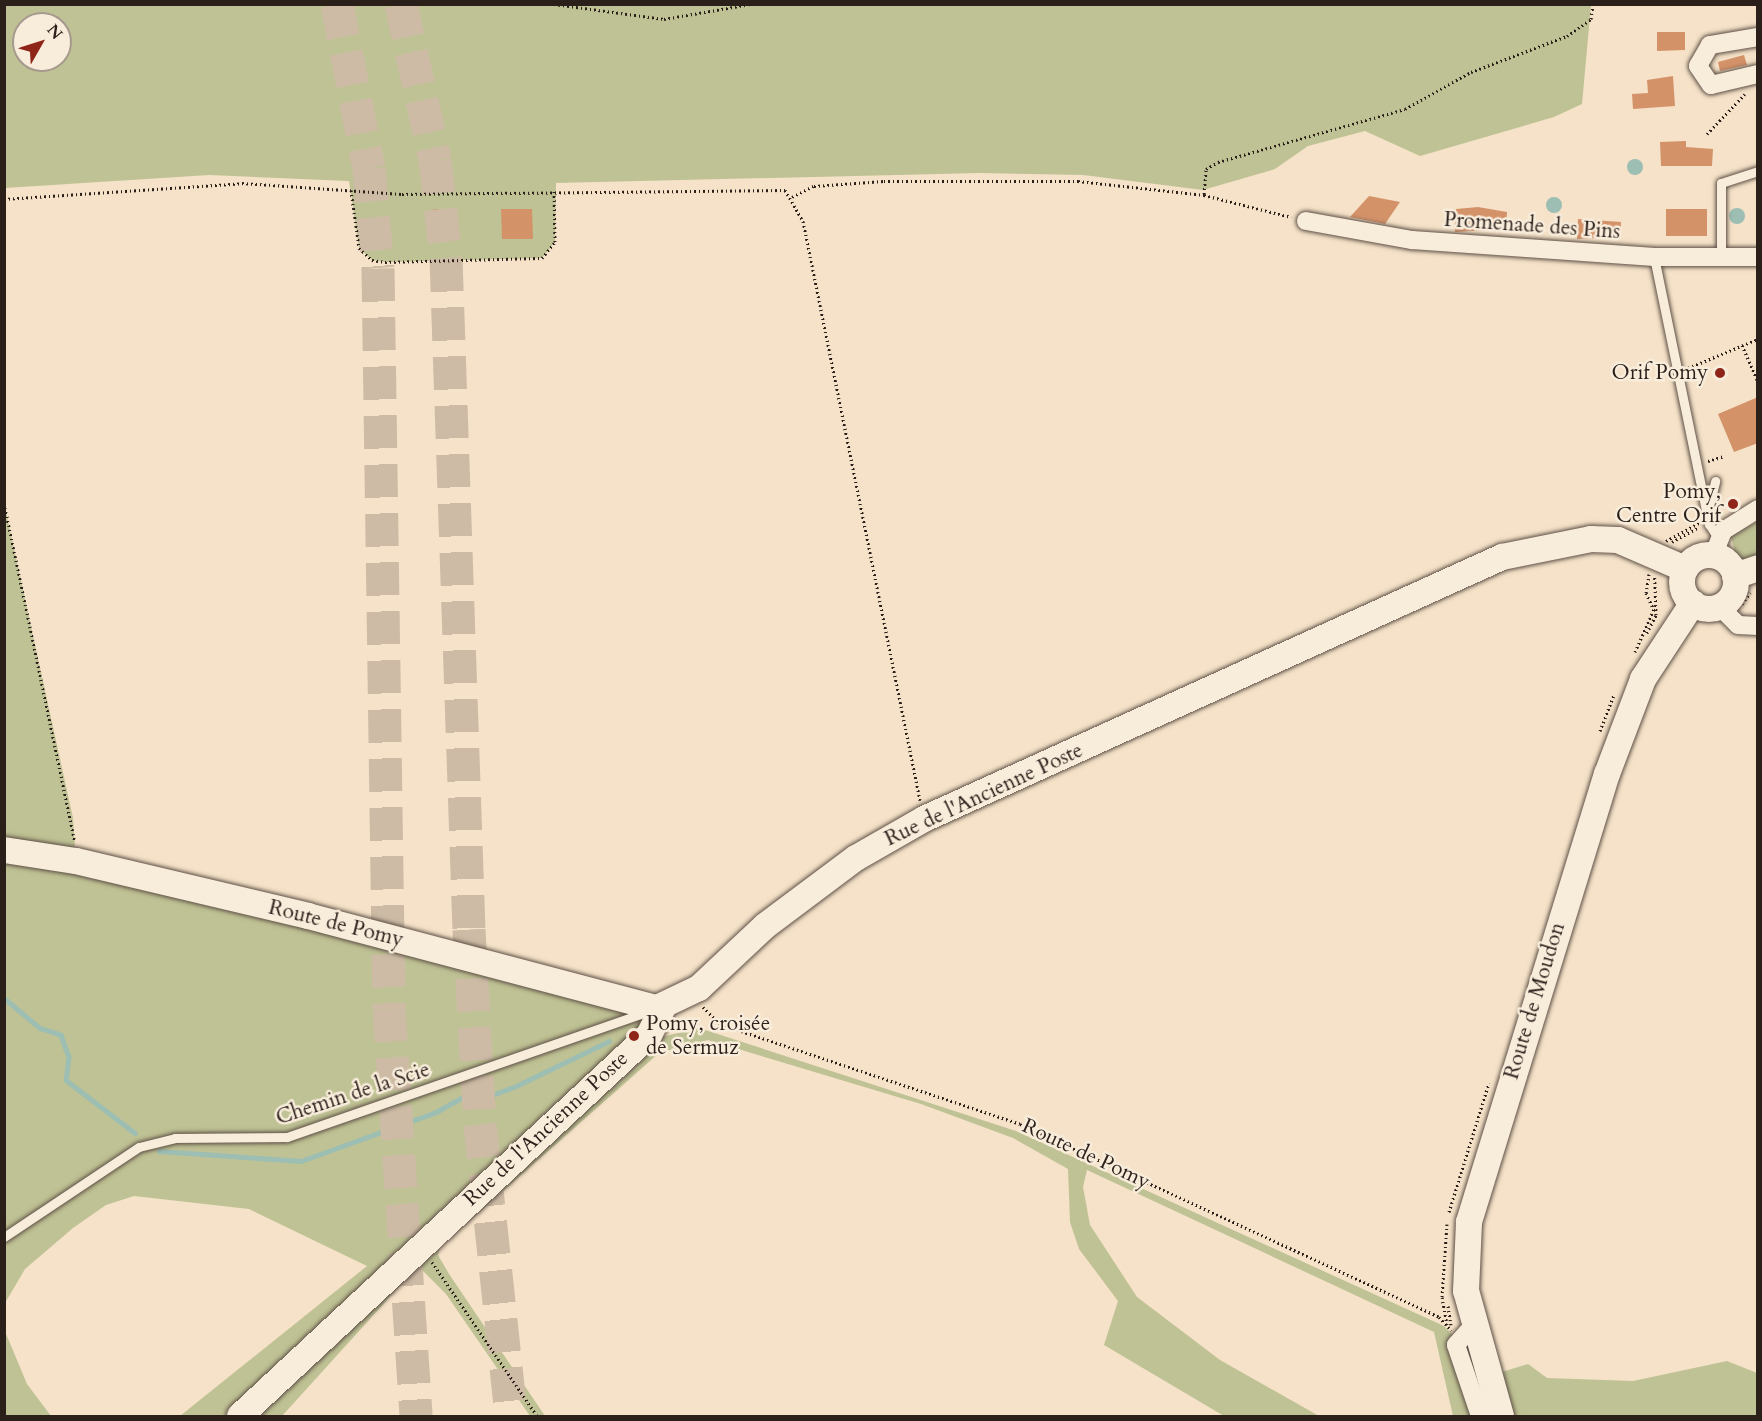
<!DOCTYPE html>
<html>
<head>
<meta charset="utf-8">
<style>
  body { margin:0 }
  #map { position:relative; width:1762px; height:1421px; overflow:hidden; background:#f5e2c8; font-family:Cardo,serif }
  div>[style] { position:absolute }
  .green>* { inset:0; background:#bfc294 }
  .water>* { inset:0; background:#9cbeb3 }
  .round { border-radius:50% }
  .stream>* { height:4.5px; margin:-2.25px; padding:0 2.25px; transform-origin:2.25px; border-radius:2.25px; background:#9cbeb3 }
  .building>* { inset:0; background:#d49269 }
  .highway-tunnel>* { height:33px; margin-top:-16.5px; transform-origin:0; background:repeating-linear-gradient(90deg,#cdbba5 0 33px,transparent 0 49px) }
  .path>* { height:3px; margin-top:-1.5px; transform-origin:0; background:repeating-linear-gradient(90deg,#2b1f1a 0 1.5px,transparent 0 4.5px) }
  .roads { filter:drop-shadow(0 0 2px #5e5046) drop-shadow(0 0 2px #5e5046) }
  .lane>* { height:9px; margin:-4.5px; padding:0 4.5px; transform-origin:4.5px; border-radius:4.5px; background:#f8ecdb }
  .street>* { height:18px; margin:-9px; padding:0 9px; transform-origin:9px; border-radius:9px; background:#f8ecdb }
  .secondary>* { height:26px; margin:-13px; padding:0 13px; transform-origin:13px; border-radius:13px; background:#f8ecdb }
  .secondary>.ring { margin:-13px; padding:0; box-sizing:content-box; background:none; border:26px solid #f8ecdb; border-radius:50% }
  .dots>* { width:16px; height:16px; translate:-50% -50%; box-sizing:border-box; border:3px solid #f8ecdb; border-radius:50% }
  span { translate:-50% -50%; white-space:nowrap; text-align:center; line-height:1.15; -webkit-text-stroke:5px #f8ecdb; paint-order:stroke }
  .street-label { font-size:21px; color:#2b1f1a }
  .poi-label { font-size:21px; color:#2b1f1a }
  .right { translate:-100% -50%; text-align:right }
  .left { translate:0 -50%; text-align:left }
  .frame { position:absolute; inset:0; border:6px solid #2b1f1a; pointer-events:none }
  .north { position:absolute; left:12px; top:12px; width:60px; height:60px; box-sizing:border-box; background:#f8ecdb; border:2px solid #a69a8e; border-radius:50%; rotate:51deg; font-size:16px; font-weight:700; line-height:24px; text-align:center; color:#2b1f1a }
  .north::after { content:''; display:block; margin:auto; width:21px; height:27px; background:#8f2418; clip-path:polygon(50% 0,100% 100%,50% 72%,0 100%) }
</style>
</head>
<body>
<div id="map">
  <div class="green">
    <div style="clip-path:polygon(evenodd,5px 5px,1591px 5px,1582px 104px,1554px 117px,1420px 156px,1365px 131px,1308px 146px,1275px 169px,1203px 190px,1083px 175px,979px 173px,556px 183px,555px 242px,542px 258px,385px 262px,372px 260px,359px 248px,349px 181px,209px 175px,5px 188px,5px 5px,24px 24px,60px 24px,60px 60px,24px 60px,24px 24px)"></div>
    <div style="clip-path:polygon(4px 503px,73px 818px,76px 861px,664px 1006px,230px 1416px,180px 1416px,367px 1266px,249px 1209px,134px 1196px,106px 1205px,73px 1228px,25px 1269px,5px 1303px)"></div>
    <div style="clip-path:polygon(1757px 522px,1757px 562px,1743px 560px,1736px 556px,1731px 536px)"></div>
    <div style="clip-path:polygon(699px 1028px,1016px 1131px,1444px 1326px,1464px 1346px,1496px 1416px,1453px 1416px,1434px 1332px,1087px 1170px,1083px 1187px,1090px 1225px,1137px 1297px,1220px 1360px,1319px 1416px,1224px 1416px,1104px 1345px,1118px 1301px,1079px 1249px,1070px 1222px,1068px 1169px,1013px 1138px,921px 1104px,708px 1040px,659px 1053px,440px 1247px,438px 1255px,449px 1274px,545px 1416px,530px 1416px,446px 1294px,418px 1266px,282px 1416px,248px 1416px,653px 1039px)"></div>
    <div style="clip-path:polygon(4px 1329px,27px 1384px,51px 1416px,5px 1416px)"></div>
    <div style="clip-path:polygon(1727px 1361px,1757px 1373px,1757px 1416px,1501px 1416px,1486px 1377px,1528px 1364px,1547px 1378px,1633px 1381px)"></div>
  </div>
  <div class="water">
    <div class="round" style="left:1627px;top:159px;width:16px;height:16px"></div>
    <div class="round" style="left:1546px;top:197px;width:16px;height:16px"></div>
    <div class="round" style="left:1729px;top:208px;width:16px;height:16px"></div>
  </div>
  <div class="stream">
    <div style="left:4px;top:998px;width:47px;rotate:39.8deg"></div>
    <div style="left:40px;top:1028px;width:22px;rotate:18deg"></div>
    <div style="left:61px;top:1035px;width:23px;rotate:70deg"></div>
    <div style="left:69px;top:1057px;width:23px;rotate:97deg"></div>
    <div style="left:66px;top:1080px;width:87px;rotate:37.5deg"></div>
    <div style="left:159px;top:1151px;width:142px;rotate:4deg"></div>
    <div style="left:301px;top:1161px;width:144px;rotate:-19.9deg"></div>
    <div style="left:436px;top:1112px;width:37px;rotate:-29deg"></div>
    <div style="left:468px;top:1094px;width:22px;rotate:5deg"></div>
    <div style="left:490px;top:1096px;width:28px;rotate:-21deg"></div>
    <div style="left:516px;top:1086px;width:103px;rotate:-25.8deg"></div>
  </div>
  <div class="building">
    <div style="clip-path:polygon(1657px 32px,1685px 32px,1685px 50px,1657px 51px)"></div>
    <div style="clip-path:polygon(1744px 55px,1747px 65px,1720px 71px,1718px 62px)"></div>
    <div style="clip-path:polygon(1673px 76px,1675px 106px,1633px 109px,1632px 94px,1648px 93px,1647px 80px)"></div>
    <div style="clip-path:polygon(1686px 141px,1686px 147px,1713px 149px,1712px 166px,1661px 166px,1660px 142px)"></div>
    <div style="clip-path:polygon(1369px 196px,1400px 202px,1385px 224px,1350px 217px)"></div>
    <div style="clip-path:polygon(1478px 207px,1507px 212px,1506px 229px,1455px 232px,1456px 209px)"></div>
    <div style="clip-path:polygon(442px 209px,443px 222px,430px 223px,429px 210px)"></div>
    <div style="clip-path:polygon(501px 209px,532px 209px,533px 239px,502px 239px)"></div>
    <div style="clip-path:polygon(1666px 209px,1707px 209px,1707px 236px,1666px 236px)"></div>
    <div style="clip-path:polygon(1578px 219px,1621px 222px,1620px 237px,1577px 239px)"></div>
    <div style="clip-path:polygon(1758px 397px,1758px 443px,1734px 452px,1718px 414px)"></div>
  </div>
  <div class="highway-tunnel">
    <div style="left:337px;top:4px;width:167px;rotate:79deg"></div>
    <div style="left:369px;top:168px;width:100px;rotate:84.9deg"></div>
    <div style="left:378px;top:268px;width:740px;rotate:89.15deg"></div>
    <div style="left:389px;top:1008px;width:409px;rotate:86.2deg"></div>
    <div style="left:401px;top:4px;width:160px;rotate:77.7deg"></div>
    <div style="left:435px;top:160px;width:99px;rotate:83.6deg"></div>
    <div style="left:446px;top:258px;width:671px;rotate:88.04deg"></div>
    <div style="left:469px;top:929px;width:195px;rotate:86.8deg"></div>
    <div style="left:480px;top:1124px;width:294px;rotate:83.9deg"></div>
  </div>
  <div class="path">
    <div style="left:554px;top:4px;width:111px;rotate:7.8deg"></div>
    <div style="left:664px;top:19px;width:88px;rotate:-9.8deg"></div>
    <div style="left:1707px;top:134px;width:55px;rotate:-46.5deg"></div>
    <div style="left:351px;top:190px;width:59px;rotate:82.1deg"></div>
    <div style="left:359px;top:248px;width:18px;rotate:43deg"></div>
    <div style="left:372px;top:260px;width:13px;rotate:9deg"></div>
    <div style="left:385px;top:262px;width:157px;rotate:-1.5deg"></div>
    <div style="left:542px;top:258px;width:21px;rotate:-51deg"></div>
    <div style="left:555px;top:242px;width:51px;rotate:-91.1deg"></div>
    <div style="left:1204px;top:194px;width:25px;rotate:-85deg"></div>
    <div style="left:1206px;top:169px;width:14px;rotate:-30deg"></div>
    <div style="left:1218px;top:162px;width:194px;rotate:-15.8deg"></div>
    <div style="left:1405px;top:109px;width:76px;rotate:-29.3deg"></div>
    <div style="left:1471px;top:72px;width:103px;rotate:-20.6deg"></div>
    <div style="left:1567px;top:36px;width:29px;rotate:-35deg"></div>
    <div style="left:1591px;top:19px;width:15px;rotate:-82deg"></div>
    <div style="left:792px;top:197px;width:25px;rotate:-27deg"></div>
    <div style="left:814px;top:186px;width:70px;rotate:-4.1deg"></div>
    <div style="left:884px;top:181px;width:194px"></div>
    <div style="left:1078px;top:181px;width:127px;rotate:6.3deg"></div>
    <div style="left:1204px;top:195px;width:90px;rotate:14.2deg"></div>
    <div style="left:4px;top:199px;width:239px;rotate:-3.8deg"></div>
    <div style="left:242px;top:183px;width:160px;rotate:3.9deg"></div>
    <div style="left:402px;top:194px;width:383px;rotate:-0.6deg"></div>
    <div style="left:785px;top:190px;width:36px;rotate:60deg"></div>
    <div style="left:803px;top:221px;width:591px;rotate:78.58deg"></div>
    <div style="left:1742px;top:345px;width:40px;rotate:66.6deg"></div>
    <div style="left:1688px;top:368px;width:76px;rotate:-22.5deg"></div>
    <div style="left:1708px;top:461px;width:17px;rotate:-17deg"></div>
    <div style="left:4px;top:503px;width:346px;rotate:78.2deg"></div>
    <div style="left:1666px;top:541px;width:38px;rotate:-29deg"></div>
    <div style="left:1672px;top:542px;width:29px;rotate:-29deg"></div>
    <div style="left:1649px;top:574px;width:19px;rotate:99deg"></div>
    <div style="left:1646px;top:593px;width:19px;rotate:65deg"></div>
    <div style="left:1742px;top:604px;width:14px;rotate:-54deg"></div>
    <div style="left:1647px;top:633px;width:20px;rotate:-63deg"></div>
    <div style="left:1656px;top:615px;width:38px;rotate:-92deg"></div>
    <div style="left:1635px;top:652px;width:47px;rotate:-66.2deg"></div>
    <div style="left:1600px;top:731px;width:39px;rotate:-69deg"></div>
    <div style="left:703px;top:1007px;width:24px;rotate:45deg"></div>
    <div style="left:720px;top:1024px;width:316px;rotate:18.4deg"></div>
    <div style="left:1020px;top:1124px;width:461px;rotate:24.7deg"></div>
    <div style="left:1439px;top:1317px;width:18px;rotate:47deg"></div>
    <div style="left:1449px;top:1212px;width:135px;rotate:-72.8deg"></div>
    <div style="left:432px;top:1262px;width:186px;rotate:55.7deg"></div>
    <div style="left:1448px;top:1306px;width:19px;rotate:81deg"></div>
    <div style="left:1447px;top:1325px;width:28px;rotate:-100deg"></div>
    <div style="left:1442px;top:1297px;width:73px;rotate:-86.1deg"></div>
  </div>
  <div class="roads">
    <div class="lane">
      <div style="left:1654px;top:257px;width:273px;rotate:78.4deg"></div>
      <div style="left:1709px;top:524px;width:17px;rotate:57deg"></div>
      <div style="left:1721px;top:257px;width:74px;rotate:-90deg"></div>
      <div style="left:1721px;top:183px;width:39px;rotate:-18deg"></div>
      <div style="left:1708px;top:510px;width:30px;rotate:-76deg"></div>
      <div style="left:4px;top:1237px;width:162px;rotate:-33.7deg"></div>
      <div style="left:139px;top:1147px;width:37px;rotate:-14deg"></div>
      <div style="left:175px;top:1138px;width:112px;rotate:-0.5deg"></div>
      <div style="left:287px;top:1137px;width:379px;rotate:-19.2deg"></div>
    </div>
    <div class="street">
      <div style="left:1758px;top:37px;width:49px;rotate:170.5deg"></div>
      <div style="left:1710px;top:45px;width:24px;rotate:120deg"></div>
      <div style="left:1698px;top:66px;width:23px;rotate:56deg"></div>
      <div style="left:1711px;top:85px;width:48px;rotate:-13.2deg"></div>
      <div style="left:1306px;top:221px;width:108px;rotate:10.2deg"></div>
      <div style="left:1412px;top:240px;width:243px;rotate:4deg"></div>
      <div style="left:1654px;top:257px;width:104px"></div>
      <div style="left:1713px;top:556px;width:27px;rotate:-68deg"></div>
      <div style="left:1723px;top:531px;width:41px;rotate:-32.2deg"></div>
      <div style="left:1720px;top:607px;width:25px;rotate:45deg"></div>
      <div style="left:1738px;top:625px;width:20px;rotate:3deg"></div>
      <div style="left:1472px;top:1327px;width:24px;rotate:132deg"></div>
      <div style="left:1456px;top:1345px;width:75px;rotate:71.3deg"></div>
    </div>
    <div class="secondary">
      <div class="ring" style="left:1682px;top:555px;width:28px;height:28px"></div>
      <div style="left:1735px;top:576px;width:24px;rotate:-19deg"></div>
      <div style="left:4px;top:850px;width:73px;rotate:8.7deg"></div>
      <div style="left:76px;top:861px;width:238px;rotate:13.3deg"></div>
      <div style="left:308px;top:916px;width:361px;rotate:14.8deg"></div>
      <div style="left:657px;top:1008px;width:47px;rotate:-25.5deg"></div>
      <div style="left:699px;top:988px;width:91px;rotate:-43.2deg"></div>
      <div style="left:765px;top:926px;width:114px;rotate:-36.8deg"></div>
      <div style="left:856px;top:858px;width:78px;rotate:-29.8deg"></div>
      <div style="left:924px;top:819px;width:635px;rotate:-24.38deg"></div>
      <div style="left:1502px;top:557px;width:91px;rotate:-11.4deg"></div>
      <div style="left:1591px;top:539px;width:27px;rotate:2deg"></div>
      <div style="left:1618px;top:540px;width:73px;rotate:23.4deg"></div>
      <div style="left:240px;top:1416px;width:559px;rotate:-42.97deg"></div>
      <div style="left:649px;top:1035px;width:33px;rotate:-63deg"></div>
      <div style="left:1501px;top:1416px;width:130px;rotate:-105.6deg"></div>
      <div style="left:1466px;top:1291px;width:69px;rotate:-87.5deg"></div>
      <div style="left:1469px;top:1222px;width:469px;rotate:-72.9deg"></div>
      <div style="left:1607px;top:774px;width:102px;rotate:-69.2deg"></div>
      <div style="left:1643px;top:679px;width:91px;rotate:-56.7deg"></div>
    </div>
  </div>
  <div class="dots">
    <div style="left:1720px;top:373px;background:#8f2418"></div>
    <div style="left:1733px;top:504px;background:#8f2418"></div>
    <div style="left:634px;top:1036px;background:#8f2418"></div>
  </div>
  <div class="street-label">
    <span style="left:1532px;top:226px;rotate:4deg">Promenade des Pins</span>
    <span style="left:984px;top:795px;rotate:-25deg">Rue de l'Ancienne Poste</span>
    <span style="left:336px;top:924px;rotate:14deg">Route de Pomy</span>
    <span style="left:1535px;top:1001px;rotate:-73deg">Route de Moudon</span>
    <span style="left:353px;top:1094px;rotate:-18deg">Chemin de la Scie</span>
    <span style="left:546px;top:1129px;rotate:-43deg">Rue de l'Ancienne Poste</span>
    <span style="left:1086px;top:1154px;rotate:25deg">Route de Pomy</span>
  </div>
  <div class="poi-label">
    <span class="right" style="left:1708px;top:373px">Orif Pomy</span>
    <span class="right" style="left:1721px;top:504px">Pomy,<br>Centre Orif</span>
    <span class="left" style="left:646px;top:1036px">Pomy, croisée<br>de Sermuz</span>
  </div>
  <div class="frame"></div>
  <div class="north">N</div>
</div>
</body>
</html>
